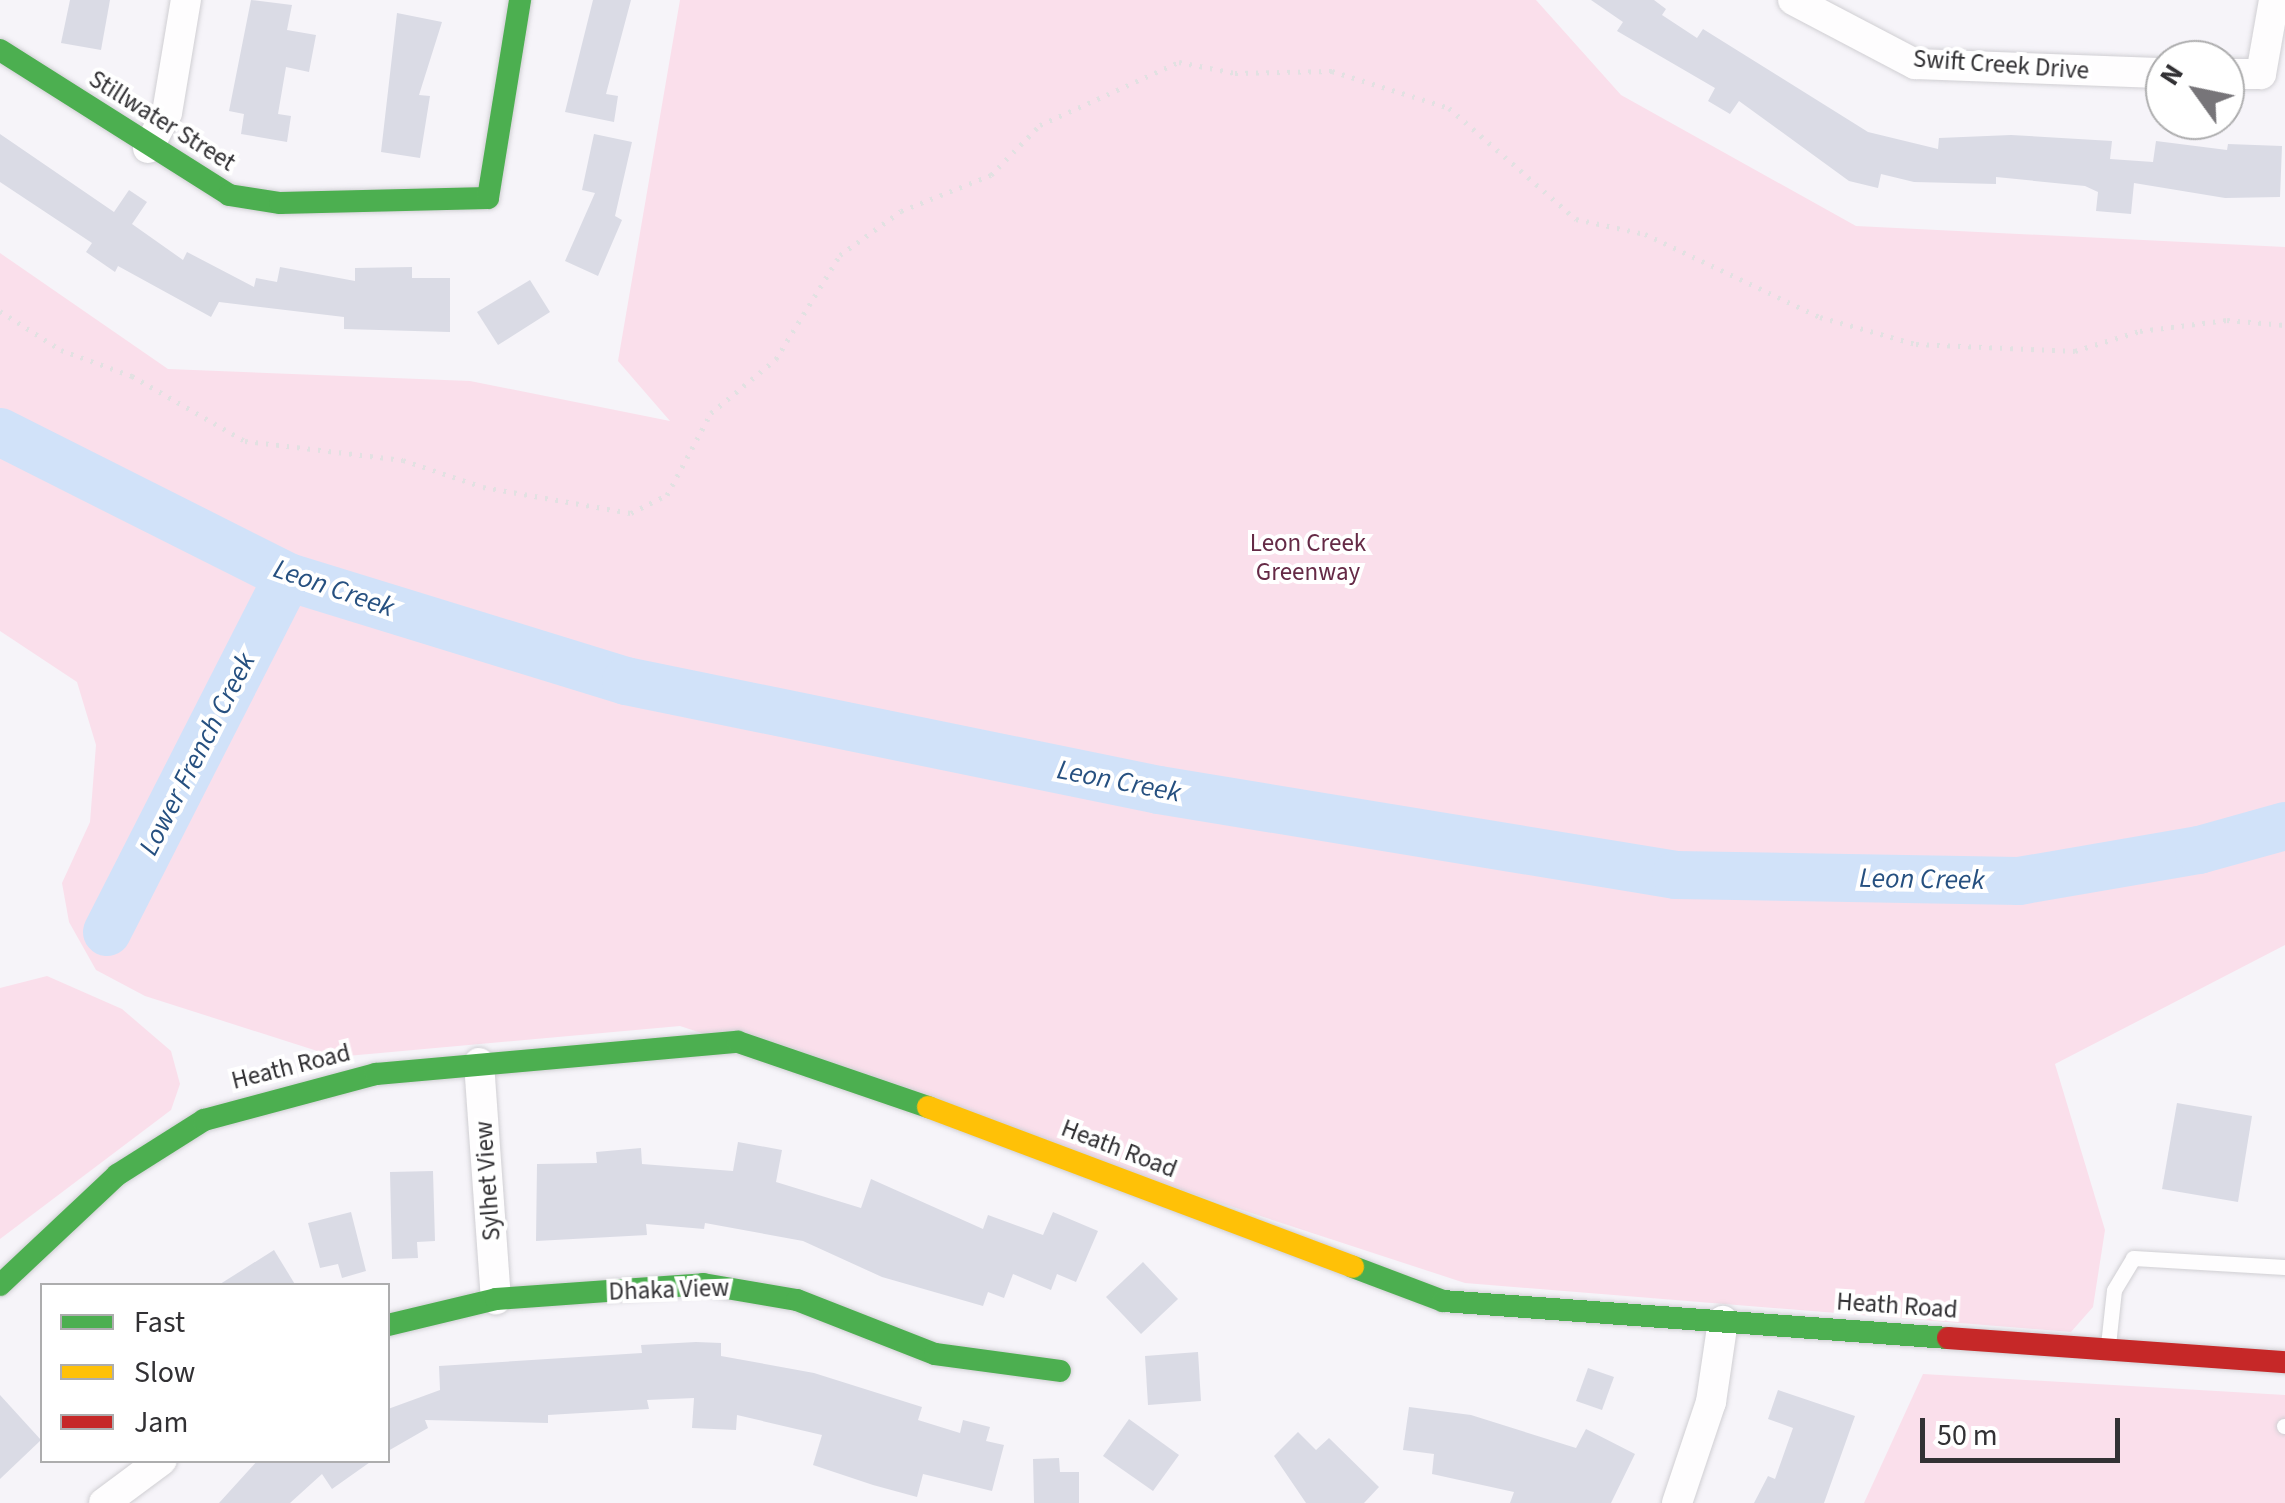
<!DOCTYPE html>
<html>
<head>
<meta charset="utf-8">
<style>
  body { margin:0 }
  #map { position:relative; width:2285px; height:1503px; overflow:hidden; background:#f6f4f9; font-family:"Source Sans 3",sans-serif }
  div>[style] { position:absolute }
  .green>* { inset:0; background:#fadfeb }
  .river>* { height:48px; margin:-24px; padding:0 24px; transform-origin:24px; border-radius:24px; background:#d1e2f9 }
  .building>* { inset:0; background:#dadbe5 }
  .path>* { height:5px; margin-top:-2.5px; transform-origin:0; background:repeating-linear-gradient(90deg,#e2e1e2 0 2.5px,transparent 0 10.5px) }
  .roads { filter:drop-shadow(0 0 2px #d0cfd3) drop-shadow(0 0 2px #d0cfd3) }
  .lane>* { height:15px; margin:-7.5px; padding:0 7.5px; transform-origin:7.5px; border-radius:7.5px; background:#fefdfe }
  .street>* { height:30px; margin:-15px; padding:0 15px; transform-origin:15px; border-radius:15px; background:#fefdfe }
  .fast>* { height:22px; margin:-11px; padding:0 11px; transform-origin:11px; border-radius:11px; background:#4caf50 }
  .slow>* { height:22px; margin:-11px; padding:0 11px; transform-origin:11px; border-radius:11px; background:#ffc107 }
  .jam>* { height:22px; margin:-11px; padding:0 11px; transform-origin:11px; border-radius:11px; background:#c62828 }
  span { translate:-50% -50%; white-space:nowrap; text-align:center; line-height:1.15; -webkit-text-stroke:8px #fff; paint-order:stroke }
  .street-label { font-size:25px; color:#323134 }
  .park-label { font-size:25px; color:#652a46 }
  .water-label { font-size:28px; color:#265080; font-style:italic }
  .legend { position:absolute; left:40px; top:1283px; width:350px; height:180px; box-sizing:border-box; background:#fff; border:2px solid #adadae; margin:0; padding:12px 18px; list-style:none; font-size:30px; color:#323134 }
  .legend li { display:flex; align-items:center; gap:20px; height:50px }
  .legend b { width:50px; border:2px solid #adadae }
  .north { position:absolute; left:2145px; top:40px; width:100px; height:100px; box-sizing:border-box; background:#fff; border:2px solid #adadae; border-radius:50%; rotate:303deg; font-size:28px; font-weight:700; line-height:40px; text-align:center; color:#323134 }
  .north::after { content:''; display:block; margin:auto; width:35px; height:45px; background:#777579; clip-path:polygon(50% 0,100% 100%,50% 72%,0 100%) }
  .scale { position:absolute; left:1920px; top:1418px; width:200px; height:45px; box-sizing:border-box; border:5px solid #323134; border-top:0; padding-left:12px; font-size:30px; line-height:35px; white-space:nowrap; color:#323134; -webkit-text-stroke:8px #fff; paint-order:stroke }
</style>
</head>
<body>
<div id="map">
  <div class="green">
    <div style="clip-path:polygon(680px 0,1536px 0,1621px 95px,1856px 226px,2285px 247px,2285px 945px,2055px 1064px,2105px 1230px,2093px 1307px,2071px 1332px,1465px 1283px,680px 1026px,336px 1057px,145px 996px,96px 970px,69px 922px,62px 883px,90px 822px,96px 745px,77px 682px,0 631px,0 253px,168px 369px,470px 381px,670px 421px,618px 361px)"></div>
    <div style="clip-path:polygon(47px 976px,122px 1009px,171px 1051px,180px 1084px,171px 1110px,0 1239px,0 988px)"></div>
    <div style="clip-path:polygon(1923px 1374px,2285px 1395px,2285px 1503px,1864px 1503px)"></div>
  </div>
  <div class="river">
    <div style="left:0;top:432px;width:322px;rotate:26.7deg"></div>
    <div style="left:288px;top:577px;width:354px;rotate:17.1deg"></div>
    <div style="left:626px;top:681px;width:544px;rotate:11.56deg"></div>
    <div style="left:1159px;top:790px;width:524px;rotate:9.34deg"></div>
    <div style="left:1676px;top:875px;width:343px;rotate:1deg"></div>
    <div style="left:2019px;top:881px;width:183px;rotate:-9.8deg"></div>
    <div style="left:2199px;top:850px;width:89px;rotate:-15.6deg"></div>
    <div style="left:107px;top:932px;width:398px;rotate:-63deg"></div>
  </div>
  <div class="building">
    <div style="clip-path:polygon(70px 0,110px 0,101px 50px,61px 43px)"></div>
    <div style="clip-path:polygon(251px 0,292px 5px,287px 30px,316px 35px,309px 72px,286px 67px,278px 114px,291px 116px,287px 142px,241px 134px,244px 114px,229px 111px)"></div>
    <div style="clip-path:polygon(593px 0,631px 0,606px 94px,618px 96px,614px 122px,565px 112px)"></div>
    <div style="clip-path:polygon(1591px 0,1654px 0,1666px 9px,1662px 15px,1697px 38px,1703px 29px,1868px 132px,1938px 149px,1939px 138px,2011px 135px,2112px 141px,2110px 159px,2153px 162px,2156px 141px,2227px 150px,2228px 144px,2282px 146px,2280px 197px,2225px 198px,2134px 183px,2131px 214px,2096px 211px,2098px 192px,2085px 186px,1996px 177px,1996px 184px,1914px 182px,1881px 174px,1878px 188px,1849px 181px,1739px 101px,1730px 114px,1708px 101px,1715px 88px,1617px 31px,1623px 22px)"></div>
    <div style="clip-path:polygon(397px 13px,442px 22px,419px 95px,430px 96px,420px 158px,381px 152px)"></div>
    <div style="clip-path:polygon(0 134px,114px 212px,129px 190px,147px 202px,132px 224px,183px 260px,187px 252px,254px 287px,256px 278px,277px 282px,280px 267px,355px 281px,355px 268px,412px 267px,412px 278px,450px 278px,450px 332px,344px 329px,344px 317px,219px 302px,211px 317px,118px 266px,115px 272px,86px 252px,92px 243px,0 182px)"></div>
    <div style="clip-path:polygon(594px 134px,632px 142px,615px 216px,622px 220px,598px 276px,565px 261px,595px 193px,582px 190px)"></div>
    <div style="clip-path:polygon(530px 280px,550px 312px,498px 345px,477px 312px)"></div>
    <div style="clip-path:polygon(2177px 1103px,2252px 1116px,2238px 1202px,2162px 1189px)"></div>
    <div style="clip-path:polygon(738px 1142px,782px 1150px,776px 1182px,861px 1208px,871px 1179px,983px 1229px,988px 1215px,1043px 1235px,1053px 1212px,1098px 1231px,1076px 1282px,1057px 1274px,1051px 1290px,1013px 1274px,1004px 1298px,988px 1292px,983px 1306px,882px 1277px,803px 1241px,705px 1223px,704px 1229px,646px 1224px,647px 1235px,536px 1241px,537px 1164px,597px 1163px,596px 1152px,641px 1148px,642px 1164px,733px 1171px)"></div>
    <div style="clip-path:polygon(433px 1171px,435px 1241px,417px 1242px,418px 1258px,392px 1259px,390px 1172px)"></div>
    <div style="clip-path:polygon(351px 1212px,366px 1271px,342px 1278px,338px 1264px,320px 1268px,308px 1223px)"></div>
    <div style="clip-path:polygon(274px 1250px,296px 1286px,217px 1286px)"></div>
    <div style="clip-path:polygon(1143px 1262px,1178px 1299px,1141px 1334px,1106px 1297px)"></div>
    <div style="clip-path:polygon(696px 1342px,721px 1343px,721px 1356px,814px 1373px,922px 1407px,918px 1420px,960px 1433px,963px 1420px,990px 1427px,986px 1441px,1004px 1445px,992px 1491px,923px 1474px,917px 1497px,873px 1485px,813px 1465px,822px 1435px,737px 1415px,736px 1430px,692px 1428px,694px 1398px,647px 1400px,649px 1409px,548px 1415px,548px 1423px,425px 1420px,428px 1428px,388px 1451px,388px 1409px,440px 1390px,439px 1366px,642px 1353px,641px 1345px)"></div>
    <div style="clip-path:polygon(1198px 1352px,1201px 1401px,1148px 1405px,1145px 1356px)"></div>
    <div style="clip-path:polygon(1588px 1368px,1614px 1377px,1602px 1410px,1576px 1401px)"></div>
    <div style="clip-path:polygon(1778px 1390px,1855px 1416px,1824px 1503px,1754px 1503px,1768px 1476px,1775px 1479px,1793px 1428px,1768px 1419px)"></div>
    <div style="clip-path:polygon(0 1395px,41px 1440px,0 1479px)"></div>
    <div style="clip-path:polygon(1409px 1407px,1471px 1415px,1576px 1448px,1586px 1429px,1635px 1454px,1611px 1503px,1510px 1503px,1514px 1492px,1432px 1474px,1434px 1454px,1403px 1450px)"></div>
    <div style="clip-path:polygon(1129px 1419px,1179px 1455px,1153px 1491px,1103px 1456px)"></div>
    <div style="clip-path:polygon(1298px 1432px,1316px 1450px,1329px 1438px,1379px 1487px,1364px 1503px,1306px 1503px,1274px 1456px)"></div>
    <div style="clip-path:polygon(1059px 1458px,1060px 1472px,1079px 1472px,1079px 1503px,1034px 1503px,1033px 1459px)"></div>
    <div style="clip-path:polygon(258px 1460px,373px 1460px,332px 1489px,322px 1474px,290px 1503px,219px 1503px)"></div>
  </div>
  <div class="path">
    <div style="left:0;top:311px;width:72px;rotate:32.6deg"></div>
    <div style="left:61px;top:350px;width:76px;rotate:20.1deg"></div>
    <div style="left:132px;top:376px;width:130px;rotate:29.9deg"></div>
    <div style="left:245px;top:441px;width:159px;rotate:6.9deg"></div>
    <div style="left:403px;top:460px;width:84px;rotate:18.6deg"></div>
    <div style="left:483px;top:487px;width:150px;rotate:10deg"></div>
    <div style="left:631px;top:513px;width:40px;rotate:-26.6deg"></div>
    <div style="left:667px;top:495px;width:93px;rotate:-61.8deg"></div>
    <div style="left:711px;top:413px;width:85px;rotate:-39.7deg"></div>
    <div style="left:776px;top:359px;width:122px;rotate:-58.4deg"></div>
    <div style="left:840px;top:255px;width:75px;rotate:-35.8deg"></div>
    <div style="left:901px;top:211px;width:97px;rotate:-21.8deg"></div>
    <div style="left:991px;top:175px;width:70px;rotate:-45.6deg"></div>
    <div style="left:1040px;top:125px;width:153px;rotate:-24.4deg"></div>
    <div style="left:1179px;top:62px;width:57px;rotate:11.1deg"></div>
    <div style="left:1235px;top:73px;width:97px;rotate:-1.2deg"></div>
    <div style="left:1332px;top:71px;width:123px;rotate:17.5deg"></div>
    <div style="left:1449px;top:108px;width:169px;rotate:41.2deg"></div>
    <div style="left:1576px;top:219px;width:71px;rotate:12.3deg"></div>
    <div style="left:1645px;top:234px;width:194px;rotate:25.4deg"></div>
    <div style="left:1820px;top:317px;width:100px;rotate:15.7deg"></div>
    <div style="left:1916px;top:344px;width:159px;rotate:2.5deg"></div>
    <div style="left:2075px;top:351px;width:68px;rotate:-17.1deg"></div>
    <div style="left:2140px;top:331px;width:88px;rotate:-7.2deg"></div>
    <div style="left:2227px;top:320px;width:58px;rotate:4.9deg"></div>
  </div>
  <div class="roads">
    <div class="lane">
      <div style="left:2108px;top:1345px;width:55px;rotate:-83.8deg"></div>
      <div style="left:2114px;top:1290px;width:37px;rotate:-59deg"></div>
      <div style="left:2133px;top:1258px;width:152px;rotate:3.4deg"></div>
      <div style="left:2284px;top:1426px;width:1px"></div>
    </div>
    <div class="street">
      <div style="left:1793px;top:0;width:138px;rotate:27.7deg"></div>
      <div style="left:1915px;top:64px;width:250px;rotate:2.1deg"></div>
      <div style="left:2225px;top:74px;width:36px"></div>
      <div style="left:2261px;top:74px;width:75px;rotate:-80deg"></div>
      <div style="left:148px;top:148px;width:40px;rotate:-62deg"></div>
      <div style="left:167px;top:113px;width:115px;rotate:-80.5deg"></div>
      <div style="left:479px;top:1063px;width:237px;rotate:85.9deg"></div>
      <div style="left:104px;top:1503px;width:72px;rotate:-36.6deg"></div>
      <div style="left:1677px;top:1503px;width:107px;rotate:-71.4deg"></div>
      <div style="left:1711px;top:1402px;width:82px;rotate:-81.6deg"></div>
    </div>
    <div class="fast">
      <div style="left:0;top:50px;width:271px;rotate:32.3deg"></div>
      <div style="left:229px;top:195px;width:52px;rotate:8.9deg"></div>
      <div style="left:280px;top:203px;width:208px;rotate:-1.4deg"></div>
      <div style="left:488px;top:198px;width:201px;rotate:-80.8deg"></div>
      <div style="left:1353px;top:1267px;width:96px;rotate:20.7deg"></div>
      <div style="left:1443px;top:1301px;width:506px;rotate:4.19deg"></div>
      <div style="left:0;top:1285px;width:161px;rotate:-43.2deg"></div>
      <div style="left:117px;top:1175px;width:103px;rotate:-32.3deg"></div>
      <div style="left:204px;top:1120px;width:178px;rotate:-15deg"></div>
      <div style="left:376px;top:1074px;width:363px;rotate:-5.1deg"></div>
      <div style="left:738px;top:1042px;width:201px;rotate:18.9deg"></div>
      <div style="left:388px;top:1325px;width:111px;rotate:-13.5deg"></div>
      <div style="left:496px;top:1299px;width:208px;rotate:-4.1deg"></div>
      <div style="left:703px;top:1284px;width:95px;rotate:9.7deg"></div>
      <div style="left:797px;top:1300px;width:148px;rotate:21.4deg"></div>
      <div style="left:935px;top:1354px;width:126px;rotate:7.7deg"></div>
    </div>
    <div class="slow">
      <div style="left:928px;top:1107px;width:454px;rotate:20.6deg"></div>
    </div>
    <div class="jam">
      <div style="left:1948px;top:1338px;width:338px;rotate:4.1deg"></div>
    </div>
  </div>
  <div class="street-label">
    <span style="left:2001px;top:65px;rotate:4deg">Swift Creek Drive</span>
    <span style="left:162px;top:121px;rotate:32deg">Stillwater Street</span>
    <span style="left:291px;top:1067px;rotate:-14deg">Heath Road</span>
    <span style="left:1119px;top:1149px;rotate:21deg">Heath Road</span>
    <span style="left:488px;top:1181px;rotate:-94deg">Sylhet View</span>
    <span style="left:669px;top:1290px;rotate:-2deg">Dhaka View</span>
    <span style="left:1897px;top:1306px;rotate:4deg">Heath Road</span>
  </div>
  <div class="park-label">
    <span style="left:1308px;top:558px">Leon Creek<br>Greenway</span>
  </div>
  <div class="water-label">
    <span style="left:334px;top:588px;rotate:19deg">Leon Creek</span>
    <span style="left:197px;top:754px;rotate:-63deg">Lower French Creek</span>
    <span style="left:1119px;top:781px;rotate:11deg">Leon Creek</span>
    <span style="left:1922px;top:879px;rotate:1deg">Leon Creek</span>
  </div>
  <ul class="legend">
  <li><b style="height:12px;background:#4caf50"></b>Fast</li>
  <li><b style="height:12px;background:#ffc107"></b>Slow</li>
  <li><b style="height:12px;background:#c62828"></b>Jam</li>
  </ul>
  <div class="north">N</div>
  <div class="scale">50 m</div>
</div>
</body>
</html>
